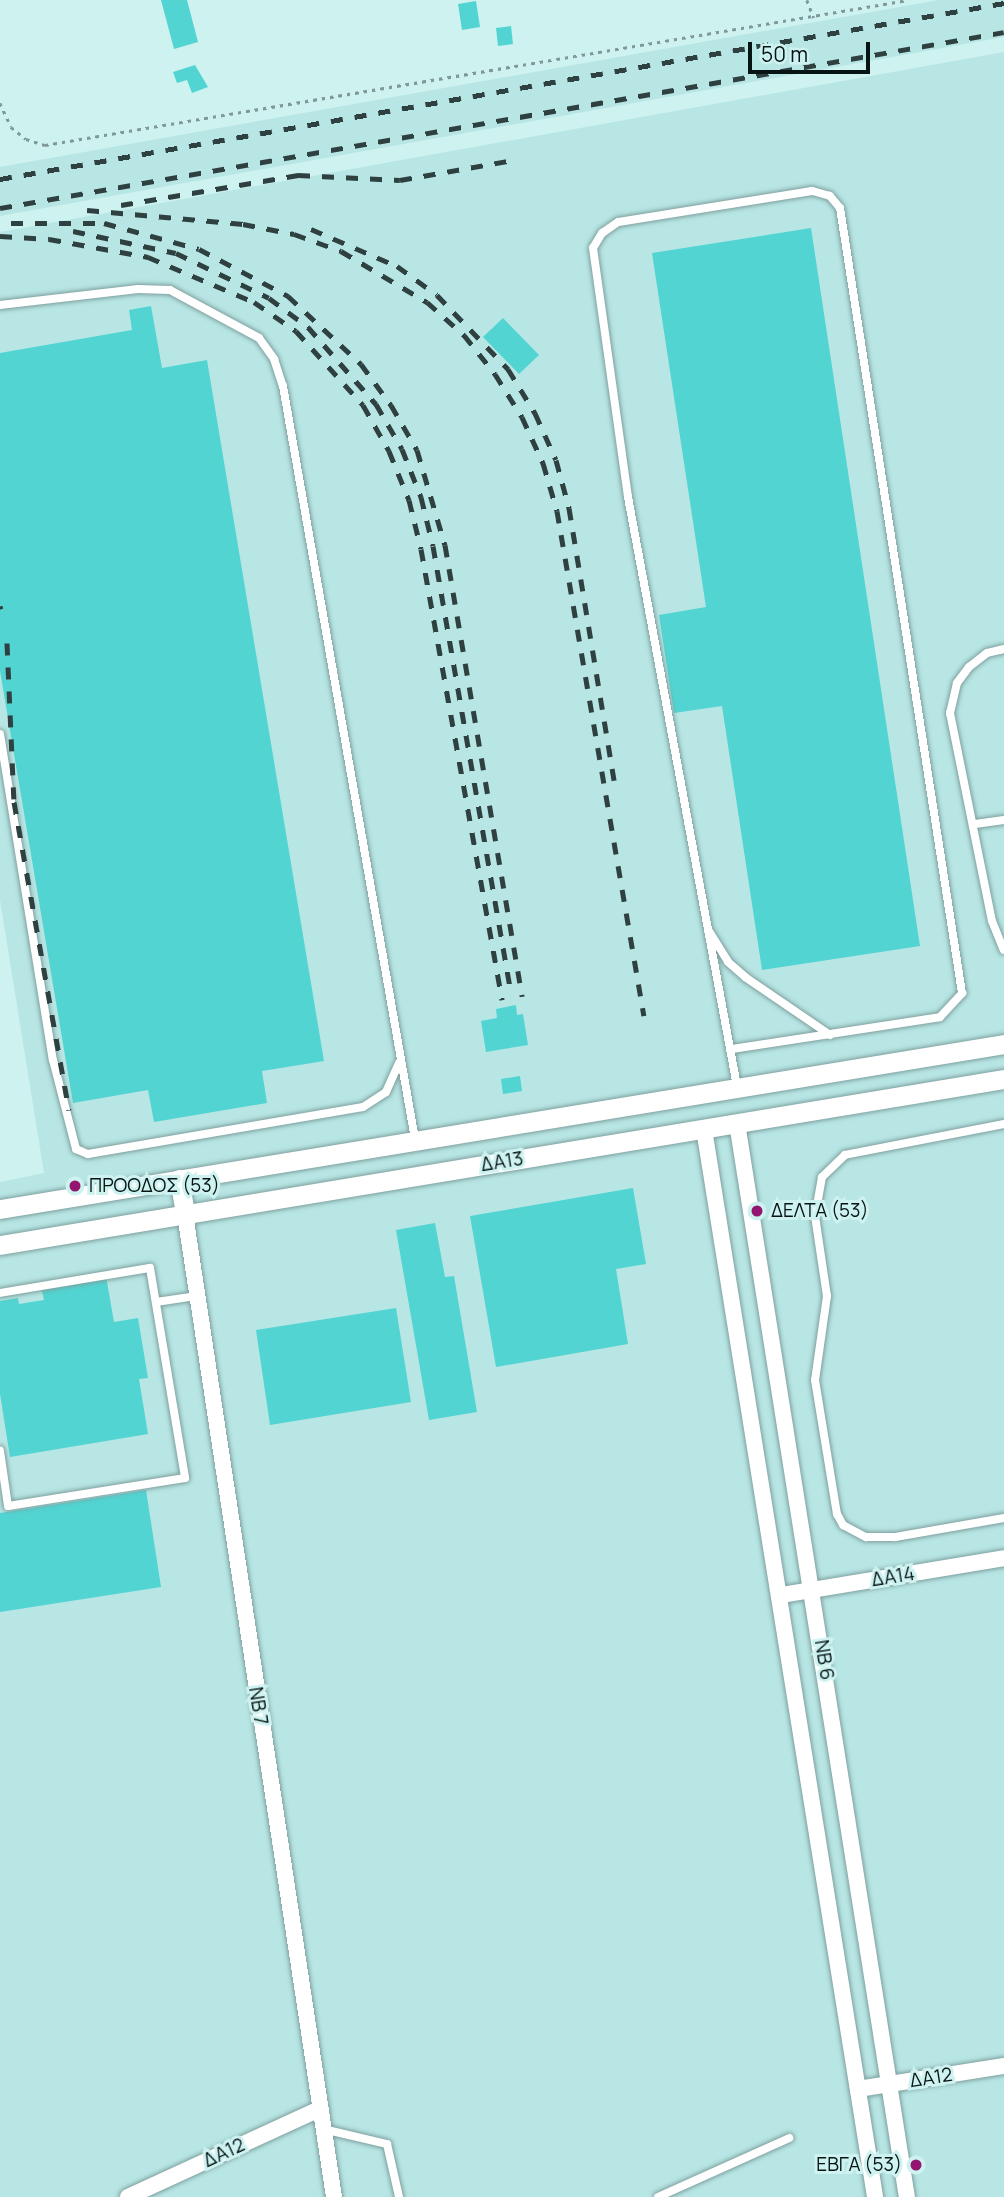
<!DOCTYPE html>
<html>
<head>
<meta charset="utf-8">
<style>
  body { margin:0 }
  #map { position:relative; width:1004px; height:2197px; overflow:hidden; background:#cdf2f0; font-family:Manrope,sans-serif }
  div>[style] { position:absolute }
  .built>* { inset:0; background:#b8e6e4 }
  .building>* { inset:0; background:#52d4d2 }
  .path>* { height:2.5px; margin-top:-1.25px; transform-origin:0; background:repeating-linear-gradient(90deg,#7e9998 0 3.5px,transparent 0 8.5px) }
  .roads { filter:drop-shadow(0 0 2px #7ea09f) drop-shadow(0 0 2px #7ea09f) }
  .service>* { height:8px; margin:-4px; padding:0 4px; transform-origin:4px; border-radius:4px; background:#fff }
  .minor>* { height:16px; margin:-8px; padding:0 8px; transform-origin:8px; border-radius:8px; background:#fff }
  .tertiary>* { height:19px; margin:-9.5px; padding:0 9.5px; transform-origin:9.5px; border-radius:9.5px; background:#fff }
  .rail>* { height:5px; margin-top:-2.5px; transform-origin:0; background:repeating-linear-gradient(90deg,#2f4040 0 12px,transparent 0 24px) }
  .dots>* { width:19px; height:19px; translate:-50% -50%; box-sizing:border-box; border:4px solid #cdf2f0; border-radius:50% }
  span { translate:-50% -50%; white-space:nowrap; text-align:center; line-height:1.15; -webkit-text-stroke:6px #cdf2f0; paint-order:stroke }
  .street-label { font-size:19px; color:#071414 }
  .poi-label { font-size:19px; color:#071414 }
  .left { translate:0 -50%; text-align:left }
  .right { translate:-100% -50%; text-align:right }
  .scale { position:absolute; left:748px; top:42px; width:122px; height:32px; box-sizing:border-box; border:4px solid #071414; border-top:0; padding-left:9px; font-size:21px; line-height:24px; white-space:nowrap; color:#071414; -webkit-text-stroke:5px #cdf2f0; paint-order:stroke }
</style>
</head>
<body>
<div id="map">
  <div class="built">
    <div style="clip-path:polygon(939px 0,1004px 0,1004px 37px,0 216px,0 167px)"></div>
    <div style="clip-path:polygon(1004px 52px,1004px 2197px,0 2197px,0 1182px,44px 1173px,0 900px,0 232px)"></div>
  </div>
  <div class="building">
    <div style="clip-path:polygon(161px 0,187px 0,198px 42px,174px 49px)"></div>
    <div style="clip-path:polygon(476px 1px,480px 27px,462px 30px,458px 4px)"></div>
    <div style="clip-path:polygon(511px 26px,513px 44px,498px 46px,496px 28px)"></div>
    <div style="clip-path:polygon(195px 65px,208px 87px,192px 93px,187px 80px,177px 83px,173px 72px)"></div>
    <div style="clip-path:polygon(811px 228px,920px 946px,762px 970px,722px 706px,674px 713px,659px 615px,706px 607px,652px 253px)"></div>
    <div style="clip-path:polygon(151px 306px,162px 368px,207px 360px,324px 1061px,262px 1071px,267px 1103px,154px 1122px,148px 1090px,73px 1103px,0 671px,0 353px,132px 330px,129px 310px)"></div>
    <div style="clip-path:polygon(503px 318px,539px 355px,519px 374px,483px 337px)"></div>
    <div style="clip-path:polygon(516px 1005px,517px 1015px,523px 1014px,528px 1045px,486px 1052px,481px 1021px,497px 1018px,496px 1009px)"></div>
    <div style="clip-path:polygon(520px 1076px,522px 1091px,503px 1094px,501px 1079px)"></div>
    <div style="clip-path:polygon(633px 1188px,646px 1264px,616px 1269px,628px 1344px,496px 1367px,470px 1216px)"></div>
    <div style="clip-path:polygon(435px 1223px,445px 1277px,454px 1276px,477px 1412px,429px 1420px,396px 1230px)"></div>
    <div style="clip-path:polygon(106px 1276px,114px 1322px,138px 1318px,148px 1378px,139px 1379px,148px 1434px,10px 1457px,0 1394px,0 1301px,18px 1298px,19px 1304px,44px 1300px,41px 1287px)"></div>
    <div style="clip-path:polygon(396px 1308px,411px 1402px,270px 1425px,256px 1330px)"></div>
    <div style="clip-path:polygon(146px 1490px,161px 1587px,0 1612px,0 1513px)"></div>
  </div>
  <div class="path">
    <div style="left:807px;top:0;width:19px;rotate:69deg"></div>
    <div style="left:0;top:103px;width:26px;rotate:65deg"></div>
    <div style="left:11px;top:127px;width:19px;rotate:39deg"></div>
    <div style="left:26px;top:139px;width:20px;rotate:18deg"></div>
    <div style="left:45px;top:145px;width:875px;rotate:-9.54deg"></div>
  </div>
  <div class="roads">
    <div class="service">
      <div style="left:0;top:305px;width:139px;rotate:-6.6deg"></div>
      <div style="left:138px;top:289px;width:32px;rotate:2deg"></div>
      <div style="left:170px;top:290px;width:101px;rotate:28.3deg"></div>
      <div style="left:259px;top:338px;width:26px;rotate:54deg"></div>
      <div style="left:274px;top:359px;width:28px;rotate:72deg"></div>
      <div style="left:283px;top:386px;width:764px;rotate:80.06deg"></div>
      <div style="left:1004px;top:649px;width:17px;rotate:167deg"></div>
      <div style="left:987px;top:653px;width:23px;rotate:142deg"></div>
      <div style="left:969px;top:667px;width:20px;rotate:127deg"></div>
      <div style="left:957px;top:683px;width:31px;rotate:103deg"></div>
      <div style="left:950px;top:713px;width:212px;rotate:78.6deg"></div>
      <div style="left:992px;top:921px;width:31px;rotate:68deg"></div>
      <div style="left:0;top:734px;width:330px;rotate:80.8deg"></div>
      <div style="left:53px;top:1060px;width:92px;rotate:75.5deg"></div>
      <div style="left:76px;top:1149px;width:13px;rotate:23deg"></div>
      <div style="left:88px;top:1154px;width:279px;rotate:-9.7deg"></div>
      <div style="left:363px;top:1107px;width:27px;rotate:-33deg"></div>
      <div style="left:386px;top:1092px;width:32px;rotate:-66deg"></div>
      <div style="left:975px;top:824px;width:29px;rotate:-8deg"></div>
      <div style="left:709px;top:931px;width:36px;rotate:58deg"></div>
      <div style="left:728px;top:962px;width:23px;rotate:41deg"></div>
      <div style="left:745px;top:977px;width:103px;rotate:34.3deg"></div>
      <div style="left:732px;top:1049px;width:210px;rotate:-8.7deg"></div>
      <div style="left:940px;top:1017px;width:33px;rotate:-47deg"></div>
      <div style="left:962px;top:993px;width:794px;rotate:-98.83deg"></div>
      <div style="left:840px;top:208px;width:16px;rotate:-130deg"></div>
      <div style="left:830px;top:196px;width:19px;rotate:-164deg"></div>
      <div style="left:812px;top:191px;width:196px;rotate:170.9deg"></div>
      <div style="left:618px;top:222px;width:19px;rotate:145deg"></div>
      <div style="left:602px;top:233px;width:17px;rotate:121deg"></div>
      <div style="left:593px;top:248px;width:251px;rotate:82deg"></div>
      <div style="left:628px;top:497px;width:599px;rotate:79.52deg"></div>
      <div style="left:1004px;top:1124px;width:162px;rotate:169deg"></div>
      <div style="left:845px;top:1155px;width:32px;rotate:136deg"></div>
      <div style="left:822px;top:1177px;width:40px;rotate:100deg"></div>
      <div style="left:815px;top:1216px;width:81px;rotate:81.5deg"></div>
      <div style="left:827px;top:1296px;width:85px;rotate:98.1deg"></div>
      <div style="left:815px;top:1380px;width:136px;rotate:80.7deg"></div>
      <div style="left:837px;top:1514px;width:13px;rotate:61deg"></div>
      <div style="left:843px;top:1525px;width:26px;rotate:28deg"></div>
      <div style="left:866px;top:1537px;width:29px"></div>
      <div style="left:895px;top:1537px;width:111px;rotate:-9.9deg"></div>
      <div style="left:0;top:1293px;width:152px;rotate:-9.5deg"></div>
      <div style="left:150px;top:1268px;width:213px;rotate:80.5deg"></div>
      <div style="left:185px;top:1478px;width:179px;rotate:171deg"></div>
      <div style="left:8px;top:1506px;width:56px;rotate:-98.3deg"></div>
      <div style="left:156px;top:1302px;width:40px;rotate:-8.5deg"></div>
      <div style="left:323px;top:2129px;width:66px;rotate:13.2deg"></div>
      <div style="left:387px;top:2144px;width:54px;rotate:77.2deg"></div>
      <div style="left:658px;top:2197px;width:144px;rotate:-24.2deg"></div>
    </div>
    <div class="minor">
      <div style="left:737px;top:1123px;width:1087px;rotate:81.01deg"></div>
      <div style="left:704px;top:1129px;width:1082px;rotate:80.9deg"></div>
      <div style="left:185px;top:1214px;width:994px;rotate:81.38deg"></div>
      <div style="left:781px;top:1595px;width:226px;rotate:-9.4deg"></div>
      <div style="left:858px;top:2089px;width:148px;rotate:-9deg"></div>
      <div style="left:128px;top:2197px;width:210px;rotate:-24.7deg"></div>
    </div>
    <div class="tertiary">
      <div style="left:179px;top:1179px;width:36px;rotate:80deg"></div>
      <div style="left:0;top:1209px;width:1017px;rotate:-9.33deg"></div>
      <div style="left:0;top:1245px;width:1018px;rotate:-9.39deg"></div>
    </div>
  </div>
  <div class="rail">
    <div style="left:0;top:179px;width:1019px;rotate:-9.94deg"></div>
    <div style="left:121px;top:205px;width:180px;rotate:-9.6deg"></div>
    <div style="left:298px;top:175px;width:102px;rotate:2.8deg"></div>
    <div style="left:400px;top:180px;width:116px;rotate:-10deg"></div>
    <div style="left:0;top:208px;width:1019px;rotate:-9.94deg"></div>
    <div style="left:87px;top:210px;width:157px;rotate:5.1deg"></div>
    <div style="left:243px;top:224px;width:52px;rotate:11.1deg"></div>
    <div style="left:294px;top:234px;width:50px;rotate:19.9deg"></div>
    <div style="left:341px;top:251px;width:100px;rotate:30.7deg"></div>
    <div style="left:427px;top:302px;width:50px;rotate:41.7deg"></div>
    <div style="left:464px;top:335px;width:50px;rotate:51.5deg"></div>
    <div style="left:495px;top:374px;width:51px;rotate:57.9deg"></div>
    <div style="left:522px;top:417px;width:51px;rotate:65.5deg"></div>
    <div style="left:543px;top:463px;width:50px;rotate:73.7deg"></div>
    <div style="left:557px;top:511px;width:512px;rotate:80.23deg"></div>
    <div style="left:11px;top:223px;width:93px"></div>
    <div style="left:104px;top:223px;width:98px;rotate:15.3deg"></div>
    <div style="left:199px;top:249px;width:101px;rotate:27.8deg"></div>
    <div style="left:288px;top:296px;width:100px;rotate:43deg"></div>
    <div style="left:361px;top:364px;width:51px;rotate:53.8deg"></div>
    <div style="left:391px;top:405px;width:52px;rotate:60deg"></div>
    <div style="left:417px;top:450px;width:99px;rotate:73.6deg"></div>
    <div style="left:445px;top:545px;width:458px;rotate:80.3deg"></div>
    <div style="left:311px;top:229px;width:94px;rotate:23.3deg"></div>
    <div style="left:397px;top:266px;width:49px;rotate:35.9deg"></div>
    <div style="left:437px;top:295px;width:103px;rotate:46.2deg"></div>
    <div style="left:508px;top:369px;width:52px;rotate:58.5deg"></div>
    <div style="left:535px;top:413px;width:51px;rotate:65.9deg"></div>
    <div style="left:556px;top:460px;width:50px;rotate:74.8deg"></div>
    <div style="left:569px;top:508px;width:287px;rotate:80.6deg"></div>
    <div style="left:73px;top:231px;width:105px;rotate:12.1deg"></div>
    <div style="left:176px;top:253px;width:103px;rotate:25.8deg"></div>
    <div style="left:269px;top:298px;width:49px;rotate:36.6deg"></div>
    <div style="left:308px;top:327px;width:103px;rotate:48.6deg"></div>
    <div style="left:376px;top:404px;width:52px;rotate:60deg"></div>
    <div style="left:402px;top:449px;width:52px;rotate:68.4deg"></div>
    <div style="left:421px;top:497px;width:50px;rotate:76.2deg"></div>
    <div style="left:433px;top:546px;width:449px;rotate:80.1deg"></div>
    <div style="left:0;top:236px;width:49px;rotate:3.5deg"></div>
    <div style="left:49px;top:239px;width:101px;rotate:10.3deg"></div>
    <div style="left:148px;top:257px;width:115px;rotate:23deg"></div>
    <div style="left:254px;top:302px;width:51px;rotate:34.6deg"></div>
    <div style="left:296px;top:331px;width:100px;rotate:47.8deg"></div>
    <div style="left:363px;top:405px;width:53px;rotate:60.5deg"></div>
    <div style="left:389px;top:451px;width:53px;rotate:67.8deg"></div>
    <div style="left:409px;top:500px;width:50px;rotate:76.2deg"></div>
    <div style="left:421px;top:549px;width:458px;rotate:79.8deg"></div>
    <div style="left:0;top:606px;width:3px;rotate:72deg"></div>
    <div style="left:7px;top:643px;width:159px;rotate:87.5deg"></div>
    <div style="left:14px;top:802px;width:313px;rotate:79.9deg"></div>
  </div>
  <div class="dots">
    <div style="left:75px;top:1186px;background:#94156f"></div>
    <div style="left:757px;top:1211px;background:#94156f"></div>
    <div style="left:916px;top:2165px;background:#94156f"></div>
  </div>
  <div class="street-label">
    <span style="left:502px;top:1162px;rotate:-9deg">ΔΑ13</span>
    <span style="left:893px;top:1577px;rotate:-9deg">ΔΑ14</span>
    <span style="left:824px;top:1660px;rotate:81deg">ΝΒ 6</span>
    <span style="left:258px;top:1706px;rotate:81deg">ΝΒ 7</span>
    <span style="left:931px;top:2078px;rotate:-9deg">ΔΑ12</span>
    <span style="left:224px;top:2153px;rotate:-25deg">ΔΑ12</span>
  </div>
  <div class="poi-label">
    <span class="left" style="left:89px;top:1186px">ΠΡΟΟΔΟΣ (53)</span>
    <span class="left" style="left:771px;top:1211px">ΔΕΛΤΑ (53)</span>
    <span class="right" style="left:902px;top:2165px">ΕΒΓΑ (53)</span>
  </div>
  <div class="scale">50 m</div>
</div>
</body>
</html>
